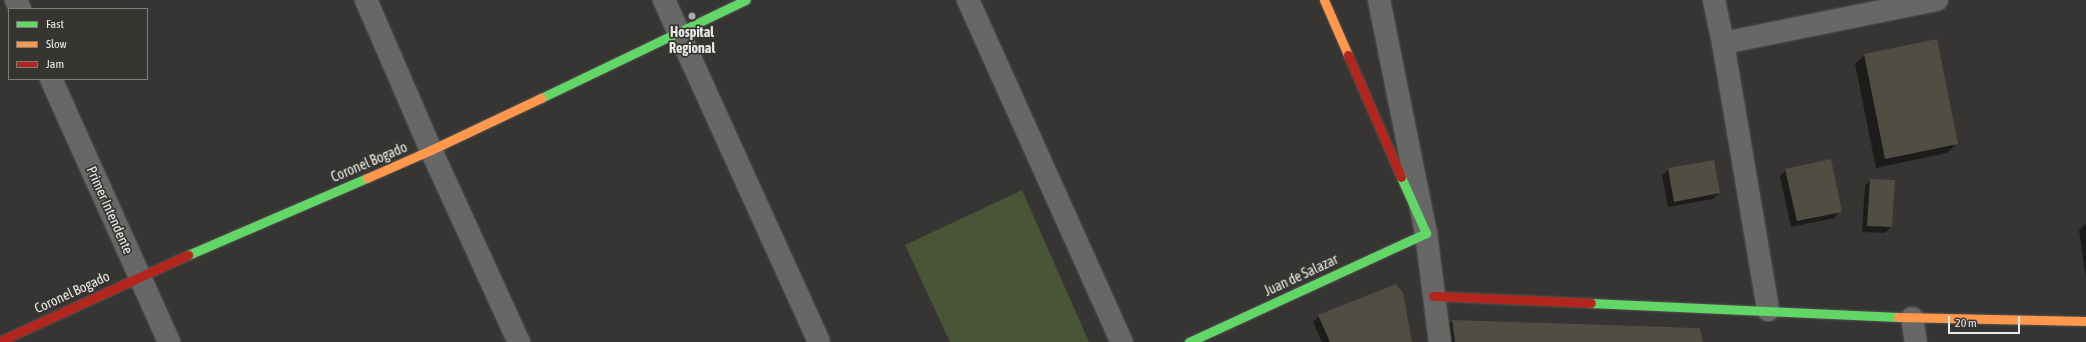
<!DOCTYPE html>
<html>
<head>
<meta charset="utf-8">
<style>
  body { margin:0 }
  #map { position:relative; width:2086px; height:342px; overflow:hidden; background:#363533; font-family:"Asap Condensed",sans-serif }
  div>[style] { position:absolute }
  .green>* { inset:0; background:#4a5437 }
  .shadow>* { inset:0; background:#0007 }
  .building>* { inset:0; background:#514d43 }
  .roads { filter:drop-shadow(0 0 1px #535250) drop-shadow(0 0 1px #535250) }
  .street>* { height:22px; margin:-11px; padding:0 11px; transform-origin:11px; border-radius:11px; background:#676766 }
  .fast>* { height:9px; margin:-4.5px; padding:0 4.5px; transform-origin:4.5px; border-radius:4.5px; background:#63d668 }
  .slow>* { height:9px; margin:-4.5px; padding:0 4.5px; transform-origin:4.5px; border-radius:4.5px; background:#ff974d }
  .jam>* { height:9px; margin:-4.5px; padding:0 4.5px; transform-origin:4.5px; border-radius:4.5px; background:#b3261e }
  .dots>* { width:11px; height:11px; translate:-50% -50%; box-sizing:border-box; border:2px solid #373532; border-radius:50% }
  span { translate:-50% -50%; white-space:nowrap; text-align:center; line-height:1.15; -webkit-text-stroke:3.5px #373532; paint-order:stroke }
  .poi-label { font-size:14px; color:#eae9e7; font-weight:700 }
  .street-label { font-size:14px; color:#eae9e7 }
  .legend { position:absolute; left:8px; top:8px; width:140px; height:72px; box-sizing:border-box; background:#373532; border:1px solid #7f7d7a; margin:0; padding:5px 7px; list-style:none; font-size:12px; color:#eae9e7 }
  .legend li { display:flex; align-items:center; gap:8px; height:20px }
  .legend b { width:20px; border:1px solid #7f7d7a }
  .scale { position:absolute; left:1948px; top:316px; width:72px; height:18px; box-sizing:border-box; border:2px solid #eae9e7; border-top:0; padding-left:5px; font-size:12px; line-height:14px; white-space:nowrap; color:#eae9e7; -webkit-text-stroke:3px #373532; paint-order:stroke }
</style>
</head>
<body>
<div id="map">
  <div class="green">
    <div style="clip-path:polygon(1022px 190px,1089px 342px,950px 342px,905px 245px)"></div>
  </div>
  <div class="shadow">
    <div style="clip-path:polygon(1865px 55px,1956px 144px,1947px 153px,1876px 168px,1855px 64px)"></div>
    <div style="clip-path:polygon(1669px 169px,1719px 193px,1713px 199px,1668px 207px,1662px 175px)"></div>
    <div style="clip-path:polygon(1786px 170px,1840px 211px,1834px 218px,1791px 227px,1780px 176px)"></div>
    <div style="clip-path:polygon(1871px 180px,1891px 227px,1885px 233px,1862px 232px,1865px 186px)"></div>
    <div style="clip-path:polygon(2085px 224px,2086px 224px,2086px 278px,2079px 230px)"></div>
    <div style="clip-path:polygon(1319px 316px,1411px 342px,1322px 342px,1313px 322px)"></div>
    <div style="clip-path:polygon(1452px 321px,1699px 328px,1702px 342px,1448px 342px,1446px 327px)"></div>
  </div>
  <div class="building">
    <div style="clip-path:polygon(1937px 39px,1958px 144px,1885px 159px,1864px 54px)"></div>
    <div style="clip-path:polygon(1831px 159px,1842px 212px,1797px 221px,1785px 169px)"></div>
    <div style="clip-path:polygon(1714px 160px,1720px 193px,1674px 202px,1668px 168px)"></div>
    <div style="clip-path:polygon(1870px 179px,1895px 180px,1892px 227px,1867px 226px)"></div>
    <div style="clip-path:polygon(1396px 284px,1403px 293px,1412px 342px,1330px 342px,1318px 315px)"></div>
    <div style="clip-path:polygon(1452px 320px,1700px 328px,1703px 342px,1455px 342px)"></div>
  </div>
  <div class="roads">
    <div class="street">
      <div style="left:16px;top:0;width:10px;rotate:66deg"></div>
      <div style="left:366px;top:0;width:163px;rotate:66.6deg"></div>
      <div style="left:431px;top:150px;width:211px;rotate:65.4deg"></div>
      <div style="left:664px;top:0;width:375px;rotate:65.6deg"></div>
      <div style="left:968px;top:0;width:375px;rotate:65.8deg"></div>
      <div style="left:1379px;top:0;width:238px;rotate:78.6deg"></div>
      <div style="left:1426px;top:233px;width:110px;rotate:82.7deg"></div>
      <div style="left:1714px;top:0;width:44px;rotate:78.2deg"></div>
      <div style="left:1723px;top:43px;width:271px;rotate:80.4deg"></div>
      <div style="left:1723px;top:43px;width:218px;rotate:-11.4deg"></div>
      <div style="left:51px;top:79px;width:288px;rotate:65.8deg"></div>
      <div style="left:1912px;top:318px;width:24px;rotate:81deg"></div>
    </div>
    <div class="fast">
      <div style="left:541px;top:98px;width:227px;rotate:-25.6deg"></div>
      <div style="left:188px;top:255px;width:195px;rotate:-23.3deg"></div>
      <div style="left:1591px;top:303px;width:307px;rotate:2.6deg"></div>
      <div style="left:1189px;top:342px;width:261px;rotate:-24.7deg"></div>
      <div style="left:1426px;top:233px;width:61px;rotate:-114.1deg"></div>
    </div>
    <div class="slow">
      <div style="left:1324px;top:0;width:60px;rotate:66.4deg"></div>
      <div style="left:367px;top:178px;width:70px;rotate:-23.6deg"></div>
      <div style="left:431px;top:150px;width:122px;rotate:-25.3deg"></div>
      <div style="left:1898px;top:317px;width:188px;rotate:1.2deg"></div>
    </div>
    <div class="jam">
      <div style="left:1348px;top:55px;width:133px;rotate:66.5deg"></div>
      <div style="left:1433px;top:296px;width:158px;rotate:2.5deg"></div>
      <div style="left:0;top:341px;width:207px;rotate:-24.6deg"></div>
    </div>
  </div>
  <div class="dots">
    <div style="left:692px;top:16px;background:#abaaa8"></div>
  </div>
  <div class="poi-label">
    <span style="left:692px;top:40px">Hospital<br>Regional</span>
  </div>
  <div class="street-label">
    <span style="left:369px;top:162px;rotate:-23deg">Coronel Bogado</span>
    <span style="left:110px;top:210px;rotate:66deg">Primer Intendente</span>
    <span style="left:1301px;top:275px;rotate:-25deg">Juan de Salazar</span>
    <span style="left:72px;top:292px;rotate:-25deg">Coronel Bogado</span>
  </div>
  <ul class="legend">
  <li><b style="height:5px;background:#63d668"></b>Fast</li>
  <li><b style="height:5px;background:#ff974d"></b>Slow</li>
  <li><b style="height:5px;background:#b3261e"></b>Jam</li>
  </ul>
  <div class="scale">20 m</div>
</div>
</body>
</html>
